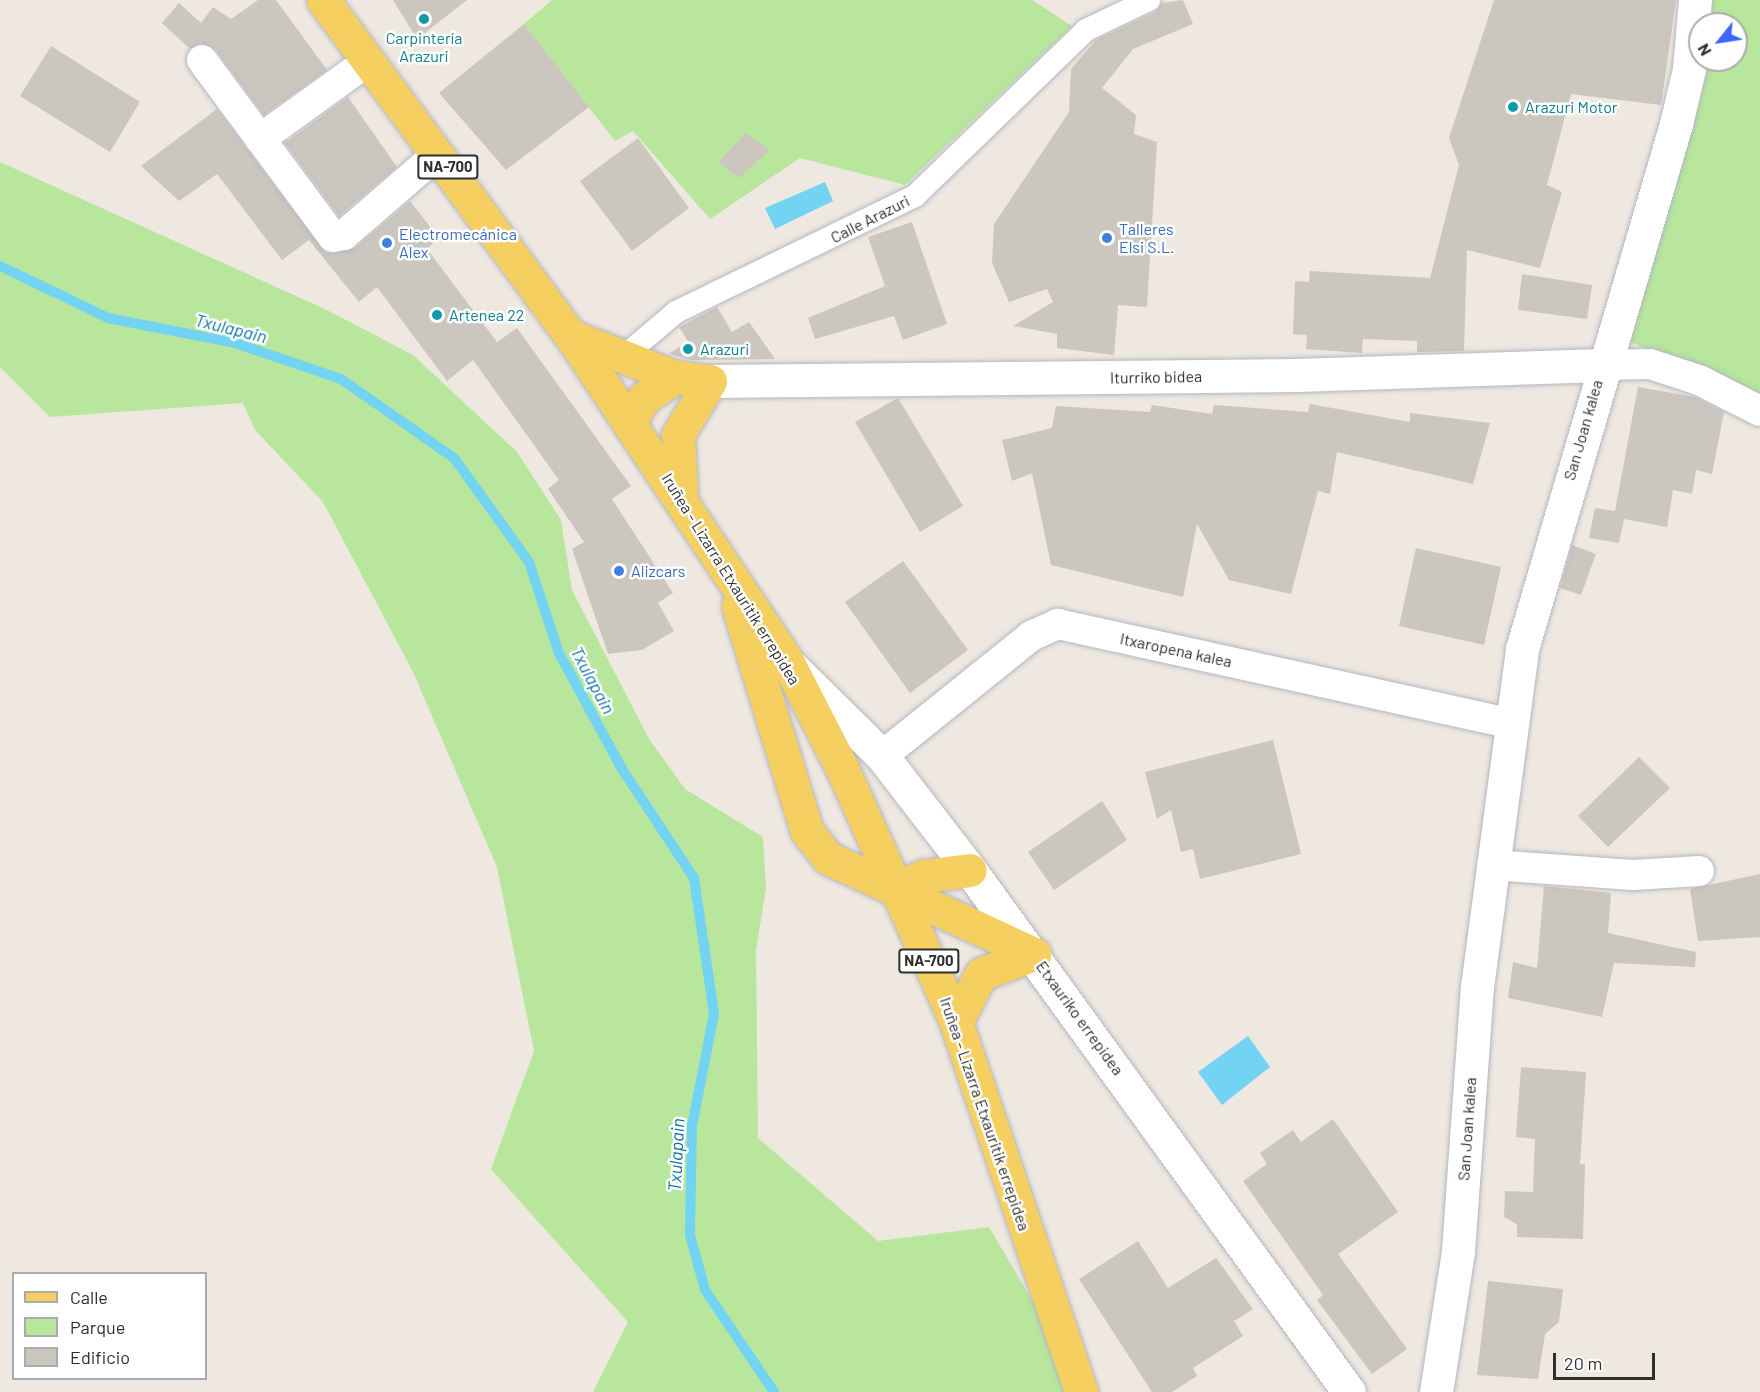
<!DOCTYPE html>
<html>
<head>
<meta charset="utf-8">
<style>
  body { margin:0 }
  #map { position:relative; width:1760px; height:1392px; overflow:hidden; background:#efe8e0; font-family:Barlow,sans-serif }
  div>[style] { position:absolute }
  .green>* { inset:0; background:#b7e69c }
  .water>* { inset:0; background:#72d3f2 }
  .stream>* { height:10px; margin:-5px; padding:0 5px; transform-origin:5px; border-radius:5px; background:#72d3f2 }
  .building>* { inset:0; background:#cbc6be }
  .roads { filter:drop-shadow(0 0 2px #b4b7c1) drop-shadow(0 0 2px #b4b7c1) }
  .pedestrian>* { height:22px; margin:-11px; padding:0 11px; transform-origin:11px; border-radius:11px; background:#fff }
  .minor>* { height:30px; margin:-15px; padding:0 15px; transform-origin:15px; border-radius:15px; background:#fff }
  .tertiary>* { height:33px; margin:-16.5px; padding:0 16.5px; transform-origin:16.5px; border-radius:16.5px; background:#fff }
  .primary>* { height:33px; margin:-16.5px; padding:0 16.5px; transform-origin:16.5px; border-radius:16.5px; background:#f5cf60 }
  .dots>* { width:16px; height:16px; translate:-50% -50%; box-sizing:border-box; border:3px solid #fff; border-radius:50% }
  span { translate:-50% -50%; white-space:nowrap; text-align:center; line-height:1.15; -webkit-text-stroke:5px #fff; paint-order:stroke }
  .shield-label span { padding:2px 4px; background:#fff; border:2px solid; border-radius:4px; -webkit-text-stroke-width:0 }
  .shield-label { font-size:15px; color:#2e2e2e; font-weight:700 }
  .culture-label { font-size:16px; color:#0d838f }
  .left { translate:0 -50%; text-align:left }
  .street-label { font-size:16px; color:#2e2e2e }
  .shop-label { font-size:16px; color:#366cbe }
  .water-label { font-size:18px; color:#0a73a5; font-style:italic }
  .legend { position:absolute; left:12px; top:1272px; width:195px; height:108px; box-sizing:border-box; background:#fff; border:2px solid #ababab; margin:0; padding:8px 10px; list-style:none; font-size:18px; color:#2e2e2e }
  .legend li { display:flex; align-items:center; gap:12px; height:30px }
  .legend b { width:30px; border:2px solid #ababab }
  .north { position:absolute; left:1688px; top:12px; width:60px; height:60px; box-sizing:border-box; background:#fff; border:2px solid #ababab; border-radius:50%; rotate:240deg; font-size:16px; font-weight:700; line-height:24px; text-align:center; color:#2e2e2e }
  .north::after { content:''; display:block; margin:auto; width:21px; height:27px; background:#3e65fe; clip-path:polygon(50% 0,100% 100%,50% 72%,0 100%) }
  .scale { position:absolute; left:1553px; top:1353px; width:102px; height:27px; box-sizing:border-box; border:3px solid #2e2e2e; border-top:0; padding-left:8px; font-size:18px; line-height:21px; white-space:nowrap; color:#2e2e2e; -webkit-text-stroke:4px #fff; paint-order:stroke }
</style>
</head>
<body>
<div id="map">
  <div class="green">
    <div style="clip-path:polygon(552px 0,1032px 0,1072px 26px,905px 185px,800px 158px,710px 219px,633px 131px,615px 141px,524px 24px)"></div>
    <div style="clip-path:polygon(1703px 0,1760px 0,1760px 400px,1626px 340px,1695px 118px,1704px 60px,1736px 60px,1736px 24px,1704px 24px)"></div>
    <div style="clip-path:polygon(0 162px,327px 310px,413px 355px,517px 452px,561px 520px,572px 590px,649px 739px,685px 789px,763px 837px,766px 889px,756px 950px,758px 1138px,878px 1241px,989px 1227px,1086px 1392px,593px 1392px,628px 1322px,491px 1169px,534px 1051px,497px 867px,413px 672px,323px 502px,255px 430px,243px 403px,50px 417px,0 367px)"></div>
  </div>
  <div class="water">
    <div style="clip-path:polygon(825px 182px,833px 201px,775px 229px,765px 208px)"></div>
    <div style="clip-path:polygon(1248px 1036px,1270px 1067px,1222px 1105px,1198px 1072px)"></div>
  </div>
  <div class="stream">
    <div style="left:0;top:266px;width:120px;rotate:25.7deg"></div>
    <div style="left:108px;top:318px;width:129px;rotate:11.1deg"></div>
    <div style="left:235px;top:343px;width:112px;rotate:18.8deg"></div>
    <div style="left:341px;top:379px;width:138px;rotate:35deg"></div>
    <div style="left:454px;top:458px;width:128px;rotate:54.2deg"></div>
    <div style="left:529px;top:562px;width:96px;rotate:71.8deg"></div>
    <div style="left:559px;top:653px;width:132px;rotate:61.5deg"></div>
    <div style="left:622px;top:769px;width:131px;rotate:56.6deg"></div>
    <div style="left:694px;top:878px;width:137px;rotate:81.6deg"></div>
    <div style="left:714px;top:1014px;width:114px;rotate:101.1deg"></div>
    <div style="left:692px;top:1126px;width:109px;rotate:91.1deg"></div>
    <div style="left:690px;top:1235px;width:57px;rotate:74.7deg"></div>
    <div style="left:705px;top:1290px;width:123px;rotate:55.9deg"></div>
  </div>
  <div class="building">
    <div style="clip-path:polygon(258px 0,276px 0,327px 70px,264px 115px,215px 49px,201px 43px,190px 49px,162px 23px,179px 3px,201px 23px,213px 7px,231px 19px)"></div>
    <div style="clip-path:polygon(393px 0,467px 0,417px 39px)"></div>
    <div style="clip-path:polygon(1183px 0,1193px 24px,1133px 49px,1102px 88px,1136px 115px,1134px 134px,1157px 142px,1147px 307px,1118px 305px,1114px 355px,1057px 348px,1057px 334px,1013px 326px,1053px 302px,1047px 289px,1009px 302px,992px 263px,994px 224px,1069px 112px,1071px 69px,1096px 40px,1155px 12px,1162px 3px)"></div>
    <div style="clip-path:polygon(1494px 0,1676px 0,1661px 105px,1571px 94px,1547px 185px,1562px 192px,1540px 268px,1467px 250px,1464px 351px,1417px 352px,1417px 341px,1363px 339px,1362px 353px,1306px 349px,1307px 335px,1293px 334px,1295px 281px,1309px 282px,1310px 271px,1430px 278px,1459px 165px,1449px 138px)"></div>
    <div style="clip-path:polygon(524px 24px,589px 107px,506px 170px,439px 93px)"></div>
    <div style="clip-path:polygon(51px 46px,140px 102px,110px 152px,20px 96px)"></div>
    <div style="clip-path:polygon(348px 97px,397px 167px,339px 216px,285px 143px)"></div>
    <div style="clip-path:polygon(217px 109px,326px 253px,355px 248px,410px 201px,439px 238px,427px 249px,497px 342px,517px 328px,631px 486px,612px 499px,673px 593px,658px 603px,674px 631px,642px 650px,608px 654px,572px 549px,584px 542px,548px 489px,559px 480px,473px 360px,447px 381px,377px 287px,359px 302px,309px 240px,282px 260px,217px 174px,179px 201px,141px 166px)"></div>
    <div style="clip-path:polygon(746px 133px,770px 150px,739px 178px,718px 162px)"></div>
    <div style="clip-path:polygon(638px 138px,689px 208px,632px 251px,580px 181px)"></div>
    <div style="clip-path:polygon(912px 222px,947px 324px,903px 340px,894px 316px,815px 339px,808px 318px,885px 286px,868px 237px)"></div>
    <div style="clip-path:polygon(1522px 274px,1592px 285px,1587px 319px,1518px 310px)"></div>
    <div style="clip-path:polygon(717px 307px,732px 332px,749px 322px,775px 359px,691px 360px,669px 354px,688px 341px,679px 327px)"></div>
    <div style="clip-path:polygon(1638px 387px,1695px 397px,1724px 412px,1712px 474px,1696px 470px,1692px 494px,1673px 490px,1667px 527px,1624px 519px,1619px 543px,1589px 538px,1595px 508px,1615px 511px)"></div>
    <div style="clip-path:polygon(898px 398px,963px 506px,920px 532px,855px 422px)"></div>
    <div style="clip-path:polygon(1310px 404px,1410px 422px,1410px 413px,1490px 423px,1473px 484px,1337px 452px,1330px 494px,1318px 491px,1291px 594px,1229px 580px,1197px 524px,1183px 597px,1051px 565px,1032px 473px,1012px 481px,1002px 440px,1052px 428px,1056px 406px,1150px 412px,1152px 405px,1212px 414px,1214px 405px,1308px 412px)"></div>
    <div style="clip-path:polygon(1572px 545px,1596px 554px,1581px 595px,1560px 588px)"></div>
    <div style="clip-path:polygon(1416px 548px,1501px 567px,1484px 645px,1399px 626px)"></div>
    <div style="clip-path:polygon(903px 561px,968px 650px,910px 693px,845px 602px)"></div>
    <div style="clip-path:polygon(1273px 740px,1301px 854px,1200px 879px,1193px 849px,1181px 852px,1171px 810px,1157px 819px,1145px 772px)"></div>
    <div style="clip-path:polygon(1639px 757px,1670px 788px,1608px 847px,1578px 816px)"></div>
    <div style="clip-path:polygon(1102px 801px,1127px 840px,1054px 890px,1028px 852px)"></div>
    <div style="clip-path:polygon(1760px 874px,1760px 937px,1698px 941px,1690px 889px)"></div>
    <div style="clip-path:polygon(1544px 886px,1611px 893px,1608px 933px,1696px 952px,1695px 967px,1614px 963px,1602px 1017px,1508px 998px,1513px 962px,1537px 968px)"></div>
    <div style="clip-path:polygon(1521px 1067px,1586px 1072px,1580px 1164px,1585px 1164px,1583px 1239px,1517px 1237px,1517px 1224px,1504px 1217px,1505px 1191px,1533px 1192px,1535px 1139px,1516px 1137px)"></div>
    <div style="clip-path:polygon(1333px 1119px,1398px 1212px,1338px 1254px,1407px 1349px,1372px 1374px,1317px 1300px,1323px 1295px,1243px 1181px,1267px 1164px,1260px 1153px,1293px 1130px,1301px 1142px)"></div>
    <div style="clip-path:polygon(1138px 1241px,1168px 1288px,1216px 1258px,1253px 1309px,1234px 1321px,1243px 1336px,1193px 1368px,1197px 1376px,1172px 1392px,1152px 1392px,1079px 1279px)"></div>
    <div style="clip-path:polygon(1488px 1281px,1563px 1289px,1559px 1322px,1545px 1334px,1538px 1379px,1477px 1375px)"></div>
  </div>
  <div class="roads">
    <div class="pedestrian">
      <div style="left:622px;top:358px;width:71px;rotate:-40.4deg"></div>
      <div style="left:676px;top:312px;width:266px;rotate:-25.9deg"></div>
      <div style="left:915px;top:196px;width:238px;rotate:-44.1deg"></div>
      <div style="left:1086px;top:30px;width:70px;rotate:-25.5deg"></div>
    </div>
    <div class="minor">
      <div style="left:202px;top:60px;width:220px;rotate:53.5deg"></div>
      <div style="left:333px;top:237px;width:11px;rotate:-10deg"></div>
      <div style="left:344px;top:235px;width:124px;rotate:-40.8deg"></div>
      <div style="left:260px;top:139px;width:133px;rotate:-35.8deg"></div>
      <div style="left:1602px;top:365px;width:48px;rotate:-1.2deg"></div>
      <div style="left:1650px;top:364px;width:52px;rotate:18.1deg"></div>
      <div style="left:1699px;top:380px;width:68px;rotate:26.9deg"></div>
      <div style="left:882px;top:756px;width:191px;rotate:-38.8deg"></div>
      <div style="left:1031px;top:636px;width:30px;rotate:-24deg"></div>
      <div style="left:1058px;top:624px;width:463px;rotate:12.4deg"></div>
      <div style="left:1492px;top:865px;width:141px;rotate:4.1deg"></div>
      <div style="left:1633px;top:875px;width:66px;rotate:-3.5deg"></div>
    </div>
    <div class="tertiary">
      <div style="left:710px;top:381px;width:587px;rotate:-0.59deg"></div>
      <div style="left:1297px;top:375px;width:305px;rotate:-1.9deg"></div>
      <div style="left:788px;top:663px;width:132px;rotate:44.7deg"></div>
      <div style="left:882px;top:756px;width:144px;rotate:52.3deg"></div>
      <div style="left:970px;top:870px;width:645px;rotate:54.02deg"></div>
      <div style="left:1436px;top:1392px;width:143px;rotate:-81.1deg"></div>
      <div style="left:1458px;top:1251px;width:265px;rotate:-85.9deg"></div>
      <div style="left:1477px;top:987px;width:341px;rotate:-82.4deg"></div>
      <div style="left:1522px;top:649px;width:547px;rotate:-73.65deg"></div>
      <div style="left:1676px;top:124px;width:57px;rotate:-76.7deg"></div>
      <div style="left:1689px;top:69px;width:69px;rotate:-85deg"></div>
    </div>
    <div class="primary">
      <div style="left:323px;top:0;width:418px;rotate:53.6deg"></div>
      <div style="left:571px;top:336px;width:392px;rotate:56.4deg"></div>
      <div style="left:788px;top:663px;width:118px;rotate:62.8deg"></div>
      <div style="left:842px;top:768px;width:278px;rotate:65.8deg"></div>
      <div style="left:956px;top:1022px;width:391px;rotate:71.3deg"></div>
      <div style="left:571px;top:336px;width:112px;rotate:21.5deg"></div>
      <div style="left:675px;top:377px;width:35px;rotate:7deg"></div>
      <div style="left:710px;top:381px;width:63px;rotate:120.7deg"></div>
      <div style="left:678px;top:435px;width:58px;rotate:87deg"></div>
      <div style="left:629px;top:422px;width:28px;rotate:-58deg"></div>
      <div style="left:644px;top:398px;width:37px;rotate:-34deg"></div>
      <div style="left:738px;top:606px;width:235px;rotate:73deg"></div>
      <div style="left:807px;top:831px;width:34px;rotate:52deg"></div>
      <div style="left:828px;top:858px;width:227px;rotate:25deg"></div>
      <div style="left:898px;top:888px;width:28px;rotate:-26deg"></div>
      <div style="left:923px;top:876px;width:47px;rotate:-7.3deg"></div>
      <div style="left:956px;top:1022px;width:54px;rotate:-62.5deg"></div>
      <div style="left:981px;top:974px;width:57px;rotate:-20.7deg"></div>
    </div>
  </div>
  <div class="dots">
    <div style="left:424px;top:19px;background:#0f9aa8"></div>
    <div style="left:1513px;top:107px;background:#0f9aa8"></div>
    <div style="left:1107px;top:238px;background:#3f7fe0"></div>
    <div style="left:387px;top:243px;background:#3f7fe0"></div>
    <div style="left:437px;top:315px;background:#0f9aa8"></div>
    <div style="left:688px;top:349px;background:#0f9aa8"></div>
    <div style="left:619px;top:571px;background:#3f7fe0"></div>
  </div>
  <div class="shield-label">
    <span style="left:448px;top:167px">NA-700</span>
    <span style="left:929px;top:961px">NA-700</span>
  </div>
  <div class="culture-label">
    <span style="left:424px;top:47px">Carpintería<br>Arazuri</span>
    <span class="left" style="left:1525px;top:107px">Arazuri Motor</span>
    <span class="left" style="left:449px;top:315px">Artenea 22</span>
    <span class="left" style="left:700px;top:349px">Arazuri</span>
  </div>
  <div class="street-label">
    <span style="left:870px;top:219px;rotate:-27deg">Calle Arazuri</span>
    <span style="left:1156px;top:377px;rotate:-1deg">Iturriko bidea</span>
    <span style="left:1583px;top:430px;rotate:-74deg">San Joan kalea</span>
    <span style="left:731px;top:579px;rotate:58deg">Iruñea - Lizarra Etxauritik errepidea</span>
    <span style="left:1176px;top:650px;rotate:12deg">Itxaropena kalea</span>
    <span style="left:1080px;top:1018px;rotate:54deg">Etxauriko errepidea</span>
    <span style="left:985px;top:1114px;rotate:71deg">Iruñea - Lizarra Etxauritik errepidea</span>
    <span style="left:1467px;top:1129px;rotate:-86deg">San Joan kalea</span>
  </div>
  <div class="shop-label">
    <span class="left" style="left:1119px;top:238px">Talleres<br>Elsi S.L.</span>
    <span class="left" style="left:399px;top:243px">Electromecánica<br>Alex</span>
    <span class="left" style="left:631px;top:571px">Alizcars</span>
  </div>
  <div class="water-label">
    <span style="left:231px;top:328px;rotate:14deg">Txulapain</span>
    <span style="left:593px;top:680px;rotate:62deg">Txulapain</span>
    <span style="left:676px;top:1155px;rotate:-87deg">Txulapain</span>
  </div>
  <ul class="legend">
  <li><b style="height:8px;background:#f5cf60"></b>Calle</li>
  <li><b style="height:16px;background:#b7e69c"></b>Parque</li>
  <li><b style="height:16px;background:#cbc6be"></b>Edificio</li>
  </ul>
  <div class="north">N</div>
  <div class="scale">20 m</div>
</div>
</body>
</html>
